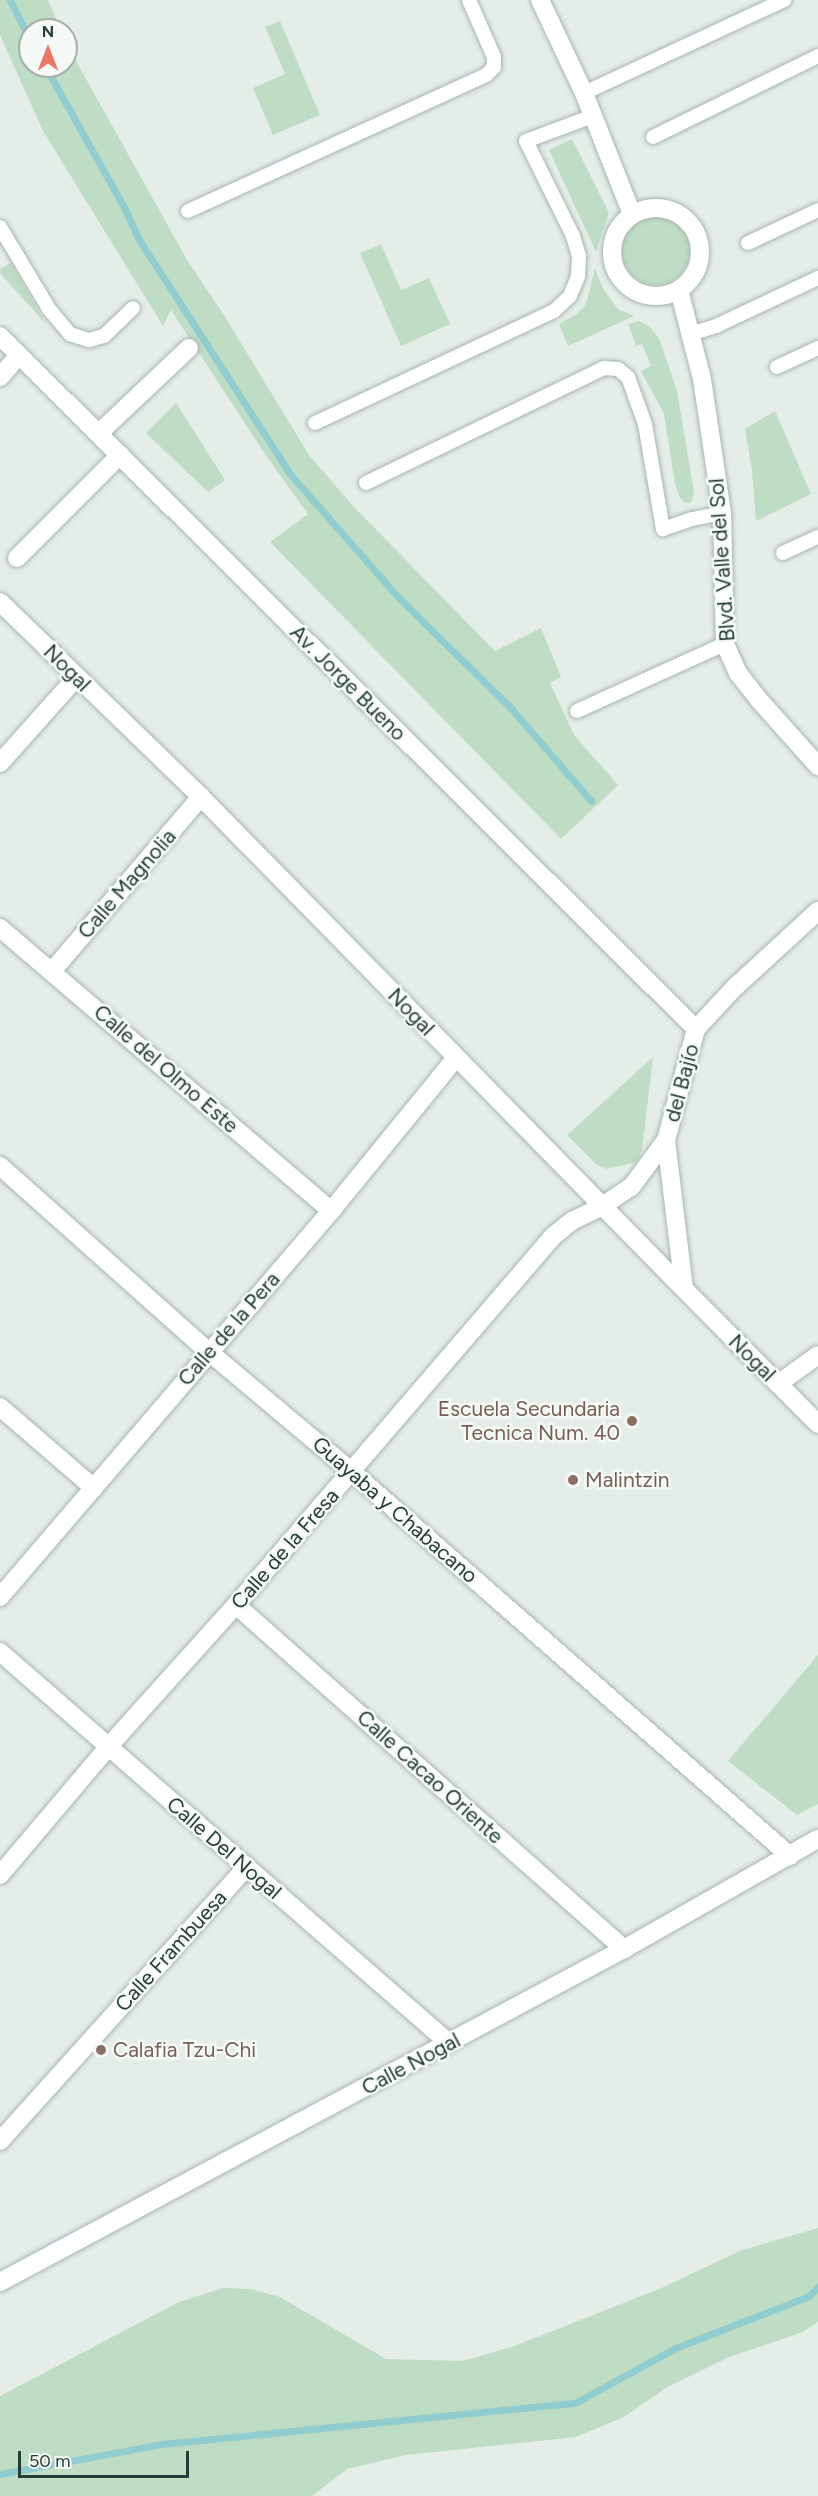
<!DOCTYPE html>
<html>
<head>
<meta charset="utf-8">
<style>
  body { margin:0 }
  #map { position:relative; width:818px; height:2496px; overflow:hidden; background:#e5ede8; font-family:Figtree,sans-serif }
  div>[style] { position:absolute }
  .green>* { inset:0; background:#bfddc4 }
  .round { border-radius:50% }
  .stream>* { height:7px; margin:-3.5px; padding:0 3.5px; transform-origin:3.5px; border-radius:3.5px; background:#91ccce }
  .roads { filter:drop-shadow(0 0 2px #a8b5ae) drop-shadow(0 0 2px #a8b5ae) }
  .lane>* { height:14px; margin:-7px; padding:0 7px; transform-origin:7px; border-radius:7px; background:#fff }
  .street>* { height:18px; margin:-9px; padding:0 9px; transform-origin:9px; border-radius:9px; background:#fff }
  .secondary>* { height:18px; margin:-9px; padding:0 9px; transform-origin:9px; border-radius:9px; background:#fff }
  .secondary>.ring { margin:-9px; padding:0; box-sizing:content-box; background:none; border:18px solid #fff; border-radius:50% }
  .dots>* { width:16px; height:16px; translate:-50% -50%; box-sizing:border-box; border:3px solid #f5faf7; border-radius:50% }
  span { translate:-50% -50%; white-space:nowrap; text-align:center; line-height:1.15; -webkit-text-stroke:5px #f5faf7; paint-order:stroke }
  .street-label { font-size:21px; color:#253e34 }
  .education-label { font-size:21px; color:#785e54 }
  .right { translate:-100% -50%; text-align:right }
  .left { translate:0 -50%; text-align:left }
  .north { position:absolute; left:18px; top:18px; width:60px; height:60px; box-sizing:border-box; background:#f5faf7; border:2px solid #a2afa9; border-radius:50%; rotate:0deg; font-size:16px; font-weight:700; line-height:24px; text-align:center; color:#253e34 }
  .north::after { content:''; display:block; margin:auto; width:21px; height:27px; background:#ea7766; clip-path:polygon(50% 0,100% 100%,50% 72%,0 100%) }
  .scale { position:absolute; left:18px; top:2451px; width:171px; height:27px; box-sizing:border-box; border:3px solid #253e34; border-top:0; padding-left:8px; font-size:18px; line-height:21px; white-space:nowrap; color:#253e34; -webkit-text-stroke:4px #f5faf7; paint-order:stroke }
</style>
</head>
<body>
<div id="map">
  <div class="green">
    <div style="clip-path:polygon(0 0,48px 0,61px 30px,30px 30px,30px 66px,66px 66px,66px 43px,187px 260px,224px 315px,309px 455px,353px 506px,495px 651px,541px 628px,561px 677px,550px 683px,574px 735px,618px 785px,561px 839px,270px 542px,308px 514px,265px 454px,171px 310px,163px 326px,43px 131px,0 35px)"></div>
    <div style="clip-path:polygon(280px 21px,320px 115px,273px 135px,253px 88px,285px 74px,265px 27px)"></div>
    <div style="clip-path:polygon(572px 139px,609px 213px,596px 252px,549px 150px)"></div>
    <div class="round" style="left:622px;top:217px;width:68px;height:68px"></div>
    <div style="clip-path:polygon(381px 244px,401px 290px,429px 278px,450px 324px,401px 346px,360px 253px)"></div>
    <div style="clip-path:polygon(11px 263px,46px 324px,0 273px,0 269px)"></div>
    <div style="clip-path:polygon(595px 269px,604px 290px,618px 309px,634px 316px,568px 346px,559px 324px,577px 314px,586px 304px)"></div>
    <div style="clip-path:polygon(639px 321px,649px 326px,659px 338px,677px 391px,694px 492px,691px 503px,684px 502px,680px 498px,675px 484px,664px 414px,641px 371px,651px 366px,642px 344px,636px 346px,628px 324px)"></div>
    <div style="clip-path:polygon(176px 403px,225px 480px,208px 492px,146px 433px)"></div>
    <div style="clip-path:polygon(775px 411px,811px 494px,756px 521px,752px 470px,745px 429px)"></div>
    <div style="clip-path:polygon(653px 1057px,642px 1150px,636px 1162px,607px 1169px,597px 1165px,567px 1135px)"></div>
    <div style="clip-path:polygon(818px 1655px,818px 1804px,797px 1815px,728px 1761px)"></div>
    <div style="clip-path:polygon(818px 2228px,818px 2322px,803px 2332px,727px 2358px,666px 2388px,624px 2417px,576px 2437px,406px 2455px,347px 2469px,312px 2496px,0 2496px,0 2396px,179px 2302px,223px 2288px,250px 2289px,280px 2297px,386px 2359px,463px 2361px,512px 2347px,659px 2289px,742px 2250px)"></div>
  </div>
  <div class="stream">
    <div style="left:10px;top:0;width:45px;rotate:63.4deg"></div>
    <div style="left:45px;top:66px;width:164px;rotate:60.8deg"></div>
    <div style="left:125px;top:209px;width:32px;rotate:66deg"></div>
    <div style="left:138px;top:238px;width:281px;rotate:57.2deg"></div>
    <div style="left:290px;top:474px;width:162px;rotate:48.7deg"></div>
    <div style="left:397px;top:596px;width:158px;rotate:44.5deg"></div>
    <div style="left:510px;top:707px;width:124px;rotate:49.2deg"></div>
    <div style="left:0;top:2474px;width:165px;rotate:-10.5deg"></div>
    <div style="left:162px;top:2444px;width:415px;rotate:-5.7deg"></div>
    <div style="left:575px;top:2403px;width:114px;rotate:-28.8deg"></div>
    <div style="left:675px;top:2348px;width:144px;rotate:-21.2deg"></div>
    <div style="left:809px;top:2296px;width:13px;rotate:-45deg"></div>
  </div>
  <div class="roads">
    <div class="lane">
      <div style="left:584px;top:93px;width:221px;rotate:-24.9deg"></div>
      <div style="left:653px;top:137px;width:184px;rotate:-26.1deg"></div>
      <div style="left:188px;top:211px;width:328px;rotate:-24.5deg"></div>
      <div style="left:486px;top:75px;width:11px;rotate:-45deg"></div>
      <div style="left:494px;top:67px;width:10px;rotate:-90deg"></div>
      <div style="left:494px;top:57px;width:62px;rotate:-113.7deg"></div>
      <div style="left:0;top:227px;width:96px;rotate:59.1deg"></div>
      <div style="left:49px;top:309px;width:33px;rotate:50deg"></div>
      <div style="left:70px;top:334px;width:20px;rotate:18deg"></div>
      <div style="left:89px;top:340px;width:16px;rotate:-15deg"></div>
      <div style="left:104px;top:336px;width:40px;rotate:-44deg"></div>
      <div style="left:748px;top:243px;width:77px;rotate:-25.2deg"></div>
      <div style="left:690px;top:334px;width:27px;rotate:-17deg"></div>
      <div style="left:716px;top:326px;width:113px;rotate:-25.2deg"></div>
      <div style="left:777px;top:367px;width:45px;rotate:-24.9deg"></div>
      <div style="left:315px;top:423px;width:264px;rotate:-25.1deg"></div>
      <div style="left:554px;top:311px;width:22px;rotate:-43deg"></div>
      <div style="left:570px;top:296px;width:22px;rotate:-68deg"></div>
      <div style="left:578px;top:276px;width:20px;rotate:-87deg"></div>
      <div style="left:579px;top:256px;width:21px;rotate:-107deg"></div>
      <div style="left:573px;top:236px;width:106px;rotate:-116.3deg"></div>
      <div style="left:526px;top:141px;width:72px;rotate:-20.5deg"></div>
      <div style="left:366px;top:483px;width:264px;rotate:-25.8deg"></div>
      <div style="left:604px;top:368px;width:14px;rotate:4deg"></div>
      <div style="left:618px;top:369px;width:13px;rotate:39deg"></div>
      <div style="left:628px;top:377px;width:50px;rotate:70.1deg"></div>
      <div style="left:645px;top:424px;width:107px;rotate:80.3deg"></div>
      <div style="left:663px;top:529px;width:31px;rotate:-19deg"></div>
      <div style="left:692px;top:519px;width:31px;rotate:-11deg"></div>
      <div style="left:783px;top:553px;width:38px;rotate:-25deg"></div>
      <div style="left:577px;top:711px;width:162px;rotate:-24.4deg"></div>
    </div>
    <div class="street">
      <div style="left:0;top:377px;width:29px;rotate:-49deg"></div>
      <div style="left:98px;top:434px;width:125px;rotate:-43.4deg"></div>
      <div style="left:17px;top:558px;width:146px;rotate:-45deg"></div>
      <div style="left:0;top:602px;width:280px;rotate:44.1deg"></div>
      <div style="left:201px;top:797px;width:689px;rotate:45.53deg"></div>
      <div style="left:0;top:763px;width:114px;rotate:-48.2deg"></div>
      <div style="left:0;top:928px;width:435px;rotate:40.5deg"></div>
      <div style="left:53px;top:970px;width:228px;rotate:-49.5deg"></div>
      <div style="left:0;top:1166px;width:280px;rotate:41.7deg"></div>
      <div style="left:209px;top:1352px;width:185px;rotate:40deg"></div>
      <div style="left:351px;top:1471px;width:584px;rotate:41.25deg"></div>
      <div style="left:778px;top:1384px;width:49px;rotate:-35.9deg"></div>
      <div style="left:0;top:1407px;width:124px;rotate:40.8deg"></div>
      <div style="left:0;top:1597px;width:508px;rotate:-49.39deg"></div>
      <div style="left:331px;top:1211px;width:198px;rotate:-50.8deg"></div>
      <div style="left:236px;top:1605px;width:519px;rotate:41.56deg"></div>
      <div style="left:0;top:1652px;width:595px;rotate:41.05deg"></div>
      <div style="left:0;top:1875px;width:167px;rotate:-49.8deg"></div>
      <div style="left:108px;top:1747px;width:191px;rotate:-48deg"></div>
      <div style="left:236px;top:1605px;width:485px;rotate:-49.3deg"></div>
      <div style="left:552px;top:1237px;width:26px;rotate:-39deg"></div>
      <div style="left:572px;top:1221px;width:32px;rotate:-26deg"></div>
      <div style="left:601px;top:1207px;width:37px;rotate:-34deg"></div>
      <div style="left:632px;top:1186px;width:57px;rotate:-53.5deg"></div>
      <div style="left:0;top:2141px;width:369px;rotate:-48deg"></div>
      <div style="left:0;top:2282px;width:707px;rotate:-28.09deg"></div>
      <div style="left:624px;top:1949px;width:223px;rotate:-29.6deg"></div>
    </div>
    <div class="secondary">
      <div style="left:540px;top:0;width:103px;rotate:64.7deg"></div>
      <div style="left:584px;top:93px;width:130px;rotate:68.4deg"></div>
      <div class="ring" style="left:612px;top:208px;width:70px;height:70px"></div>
      <div style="left:679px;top:290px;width:92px;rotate:75.5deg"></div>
      <div style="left:702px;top:379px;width:135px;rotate:81.5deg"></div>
      <div style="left:722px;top:513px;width:131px;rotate:88.7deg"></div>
      <div style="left:725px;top:644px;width:32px;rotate:66deg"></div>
      <div style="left:738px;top:673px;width:34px;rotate:52deg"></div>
      <div style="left:759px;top:700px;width:89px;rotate:48.2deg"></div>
      <div style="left:0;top:336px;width:982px;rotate:44.88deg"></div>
      <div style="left:818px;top:911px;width:114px;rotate:137.5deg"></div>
      <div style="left:734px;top:988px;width:56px;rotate:132.8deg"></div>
      <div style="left:696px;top:1029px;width:115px;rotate:105.1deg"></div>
      <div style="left:666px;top:1140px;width:150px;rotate:83.1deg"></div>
      <div style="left:684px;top:1289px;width:190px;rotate:45.2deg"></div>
    </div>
  </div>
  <div class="dots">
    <div style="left:632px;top:1421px;background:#8d6e63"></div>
    <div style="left:573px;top:1480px;background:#8d6e63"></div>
    <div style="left:101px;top:2050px;background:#8d6e63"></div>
  </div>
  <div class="street-label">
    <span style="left:722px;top:560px;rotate:-94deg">Blvd. Valle del Sol</span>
    <span style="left:67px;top:668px;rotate:45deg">Nogal</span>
    <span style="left:348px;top:683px;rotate:45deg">Av. Jorge Bueno</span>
    <span style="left:127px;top:884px;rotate:-49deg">Calle Magnolia</span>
    <span style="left:411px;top:1012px;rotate:46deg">Nogal</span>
    <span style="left:166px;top:1069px;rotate:41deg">Calle del Olmo Este</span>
    <span style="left:682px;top:1083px;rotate:-75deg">del Bajío</span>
    <span style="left:229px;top:1329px;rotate:-49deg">Calle de la Pera</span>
    <span style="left:752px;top:1358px;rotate:45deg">Nogal</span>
    <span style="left:395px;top:1510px;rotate:41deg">Guayaba y Chabacano</span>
    <span style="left:285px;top:1549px;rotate:-49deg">Calle de la Fresa</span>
    <span style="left:430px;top:1777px;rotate:42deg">Calle Cacao Oriente</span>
    <span style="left:224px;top:1848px;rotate:41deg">Calle Del Nogal</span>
    <span style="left:171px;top:1951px;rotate:-48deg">Calle Frambuesa</span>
    <span style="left:411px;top:2064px;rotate:-28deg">Calle Nogal</span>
  </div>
  <div class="education-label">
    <span class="right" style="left:620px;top:1421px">Escuela Secundaria<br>Tecnica Num. 40</span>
    <span class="left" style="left:585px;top:1480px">Malintzin</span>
    <span class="left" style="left:113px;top:2050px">Calafia Tzu-Chi</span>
  </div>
  <div class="north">N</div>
  <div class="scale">50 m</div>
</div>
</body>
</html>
